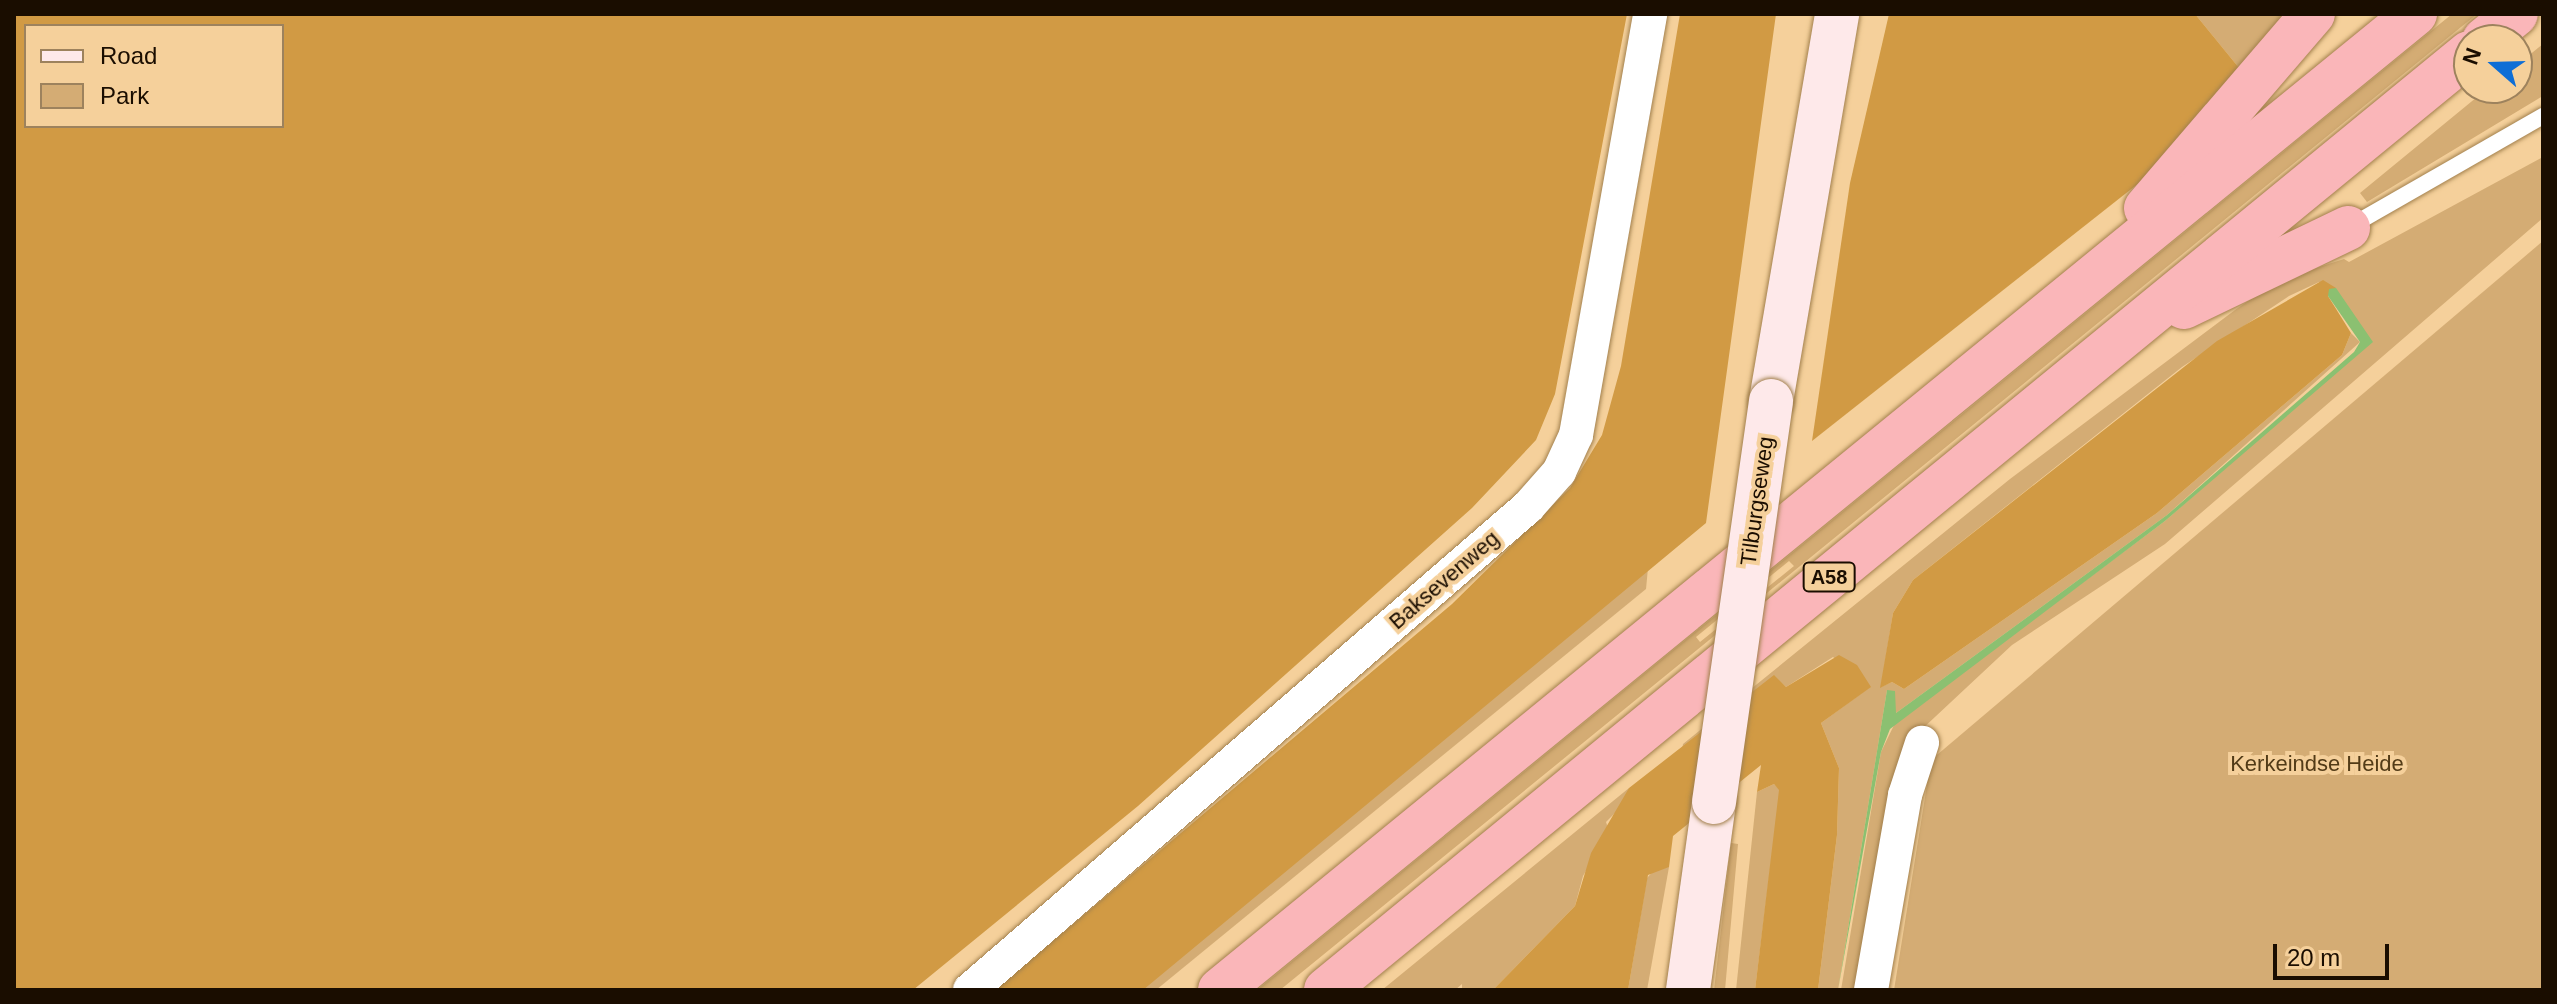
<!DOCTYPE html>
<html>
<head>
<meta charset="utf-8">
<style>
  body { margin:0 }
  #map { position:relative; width:2557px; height:1004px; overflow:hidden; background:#f5d09b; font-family:Helvetica,sans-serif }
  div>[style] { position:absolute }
  .green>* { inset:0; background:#d4ac74 }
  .forest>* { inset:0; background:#d19a44 }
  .water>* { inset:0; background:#8bc071 }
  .roads { filter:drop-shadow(0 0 2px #a2804d) drop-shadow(0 0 2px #a2804d) }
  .lane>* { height:16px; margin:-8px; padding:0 8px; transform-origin:8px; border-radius:8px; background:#fff }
  .street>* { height:34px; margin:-17px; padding:0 17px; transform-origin:17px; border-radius:17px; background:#fff }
  .secondary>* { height:44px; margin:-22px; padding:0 22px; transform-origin:22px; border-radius:22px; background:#fee9ea }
  .highway>* { height:44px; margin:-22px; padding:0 22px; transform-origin:22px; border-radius:22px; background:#fab6b9 }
  .bridges { filter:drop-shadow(0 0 2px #a2804d) drop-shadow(0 0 2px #a2804d) }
  .secondary-bridge>* { height:44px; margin:-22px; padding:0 22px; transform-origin:22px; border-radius:22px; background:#fee9ea }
  span { translate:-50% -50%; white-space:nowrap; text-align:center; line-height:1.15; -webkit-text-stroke:8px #f5d09b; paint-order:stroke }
  .shield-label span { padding:2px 6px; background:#f5d09b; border:2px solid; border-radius:6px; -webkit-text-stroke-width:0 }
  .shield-label { font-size:20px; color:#1a0d00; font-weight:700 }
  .street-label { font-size:22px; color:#1a0d00 }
  .park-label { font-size:22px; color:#523b17 }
  .frame { position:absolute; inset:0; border:16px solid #1a0d00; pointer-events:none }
  .legend { position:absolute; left:24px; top:24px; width:260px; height:104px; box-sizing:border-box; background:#f5d09b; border:2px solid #9d825d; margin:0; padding:10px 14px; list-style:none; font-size:24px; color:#1a0d00 }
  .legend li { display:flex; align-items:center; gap:16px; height:40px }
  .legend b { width:40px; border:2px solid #9d825d }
  .north { position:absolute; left:2453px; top:24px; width:80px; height:80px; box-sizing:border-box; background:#f5d09b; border:2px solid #9d825d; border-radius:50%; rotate:290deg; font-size:22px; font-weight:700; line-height:32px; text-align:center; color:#1a0d00 }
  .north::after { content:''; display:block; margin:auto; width:28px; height:36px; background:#0e6ed6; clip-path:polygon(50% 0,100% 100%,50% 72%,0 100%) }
  .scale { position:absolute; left:2273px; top:944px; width:116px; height:36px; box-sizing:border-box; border:4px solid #1a0d00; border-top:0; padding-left:10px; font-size:24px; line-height:28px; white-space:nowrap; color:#1a0d00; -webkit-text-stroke:6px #f5d09b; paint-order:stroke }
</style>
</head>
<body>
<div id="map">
  <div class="green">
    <div style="clip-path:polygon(2195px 14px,2295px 14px,2244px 74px)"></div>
    <div style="clip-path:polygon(evenodd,2452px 14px,2477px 14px,1280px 990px,1257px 990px,2452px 14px,1789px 561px,1794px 566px,1700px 642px,1696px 637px,1789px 561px)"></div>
    <div style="clip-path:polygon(2543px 44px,2543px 96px,2367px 202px,2360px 193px,2488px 88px,2517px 88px,2517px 65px)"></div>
    <div style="clip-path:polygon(2543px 157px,2543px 218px,2165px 544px,2012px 645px,1920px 731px,1861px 990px,1841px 990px,1881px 752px,1895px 723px,2165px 521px,2371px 340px,2319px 282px,2289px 296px,2182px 367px,1913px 580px,1893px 613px,1881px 687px,1892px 682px,1904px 689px,2157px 513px,2342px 355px,2351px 333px,2360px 342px,2167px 515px,1896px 713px,1887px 690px,1838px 990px,1818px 990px,1837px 835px,1839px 768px,1821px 723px,1870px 687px,1833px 657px,1786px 687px,1778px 680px,1682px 750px,1683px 744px,2010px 479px,2235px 310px,2279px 280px,2344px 259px,2349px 262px)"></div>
    <div style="clip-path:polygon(2543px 241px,2543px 990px,1894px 990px,1931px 760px)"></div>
    <div style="clip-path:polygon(1649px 557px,1646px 589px,1156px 990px,1113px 990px)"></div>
    <div style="clip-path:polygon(1774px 784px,1780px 790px,1755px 990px,1736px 990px,1757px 792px)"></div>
    <div style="clip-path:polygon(1629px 788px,1624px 804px,1606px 822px,1609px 831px,1583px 876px,1575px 906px,1493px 990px,1462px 990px,1462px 984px,1455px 990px,1382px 990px)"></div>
    <div style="clip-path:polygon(1731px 843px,1738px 844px,1725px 990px,1714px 990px)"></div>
    <div style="clip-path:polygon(1669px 867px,1647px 990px,1628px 990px,1647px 878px,1656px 868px)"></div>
  </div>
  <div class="forest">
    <div style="clip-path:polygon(evenodd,14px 14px,1627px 14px,1555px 394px,1536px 440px,1472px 508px,1138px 806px,913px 990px,14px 990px,14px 14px,282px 26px,282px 126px,26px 126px,26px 26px,282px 26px)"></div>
    <div style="clip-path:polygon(1680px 14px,1776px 14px,1706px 523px,1143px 990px,995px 990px,1452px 604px,1570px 488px,1602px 435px,1621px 366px)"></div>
    <div style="clip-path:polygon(1889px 14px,2195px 14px,2244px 74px,2144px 179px,1812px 441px,1850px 183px)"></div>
    <div style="clip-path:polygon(2323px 280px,2336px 288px,2328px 296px,2351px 333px,2342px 355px,2157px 513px,1904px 689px,1892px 682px,1880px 688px,1893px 613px,1913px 580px,2217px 341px)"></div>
    <div style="clip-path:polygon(1839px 655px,1857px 665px,1871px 687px,1821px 723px,1839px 768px,1837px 835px,1818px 990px,1755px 990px,1779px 790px,1774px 784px,1757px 792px,1761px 765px,1673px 836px,1669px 867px,1648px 875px,1628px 990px,1493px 990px,1575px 906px,1591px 853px,1629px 788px,1774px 675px,1786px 687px)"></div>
  </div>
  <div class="water">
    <div style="clip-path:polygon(2336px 288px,2373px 342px,2165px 521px,1890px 729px,1881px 752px,1838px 990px,1887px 690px,1895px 691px,1896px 713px,2167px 515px,2354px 352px,2360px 342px,2328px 296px,2329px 289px)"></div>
  </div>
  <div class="roads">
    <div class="lane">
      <div style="left:2349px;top:227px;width:224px;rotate:-29.8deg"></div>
    </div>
    <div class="street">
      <div style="left:970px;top:990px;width:738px;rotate:-40.88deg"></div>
      <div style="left:1528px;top:507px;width:47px;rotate:-48.5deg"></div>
      <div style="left:1559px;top:472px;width:41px;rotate:-65.3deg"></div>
      <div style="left:1576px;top:435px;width:427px;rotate:-80deg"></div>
      <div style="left:1871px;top:990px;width:198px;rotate:-80.1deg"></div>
      <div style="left:1905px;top:795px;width:55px;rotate:-71.9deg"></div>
    </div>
    <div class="secondary">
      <div style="left:1771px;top:401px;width:393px;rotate:-80.3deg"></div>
      <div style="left:1688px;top:990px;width:190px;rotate:-82.1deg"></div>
    </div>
    <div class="highway">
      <div style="left:2484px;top:40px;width:41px;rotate:-39.1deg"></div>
      <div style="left:2146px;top:208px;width:256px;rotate:-49.3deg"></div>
      <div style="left:2184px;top:307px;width:182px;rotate:-25.7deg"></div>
      <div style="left:1220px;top:990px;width:1543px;rotate:-39.24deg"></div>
      <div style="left:1326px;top:990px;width:1478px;rotate:-39.34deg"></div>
    </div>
  </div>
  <div class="bridges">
    <div class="secondary-bridge">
      <div style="left:1714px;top:802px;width:405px;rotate:-81.9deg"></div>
    </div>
  </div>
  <div class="shield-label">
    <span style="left:1829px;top:577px">A58</span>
  </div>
  <div class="street-label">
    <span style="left:1757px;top:501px;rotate:-82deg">Tilburgseweg</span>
    <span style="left:1444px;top:580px;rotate:-41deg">Baksevenweg</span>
  </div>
  <div class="park-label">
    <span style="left:2317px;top:764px">Kerkeindse Heide</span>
  </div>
  <div class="frame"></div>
  <ul class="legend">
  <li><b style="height:10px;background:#fee9ea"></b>Road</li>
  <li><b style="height:22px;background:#d4ac74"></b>Park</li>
  </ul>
  <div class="north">N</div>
  <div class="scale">20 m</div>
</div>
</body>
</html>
